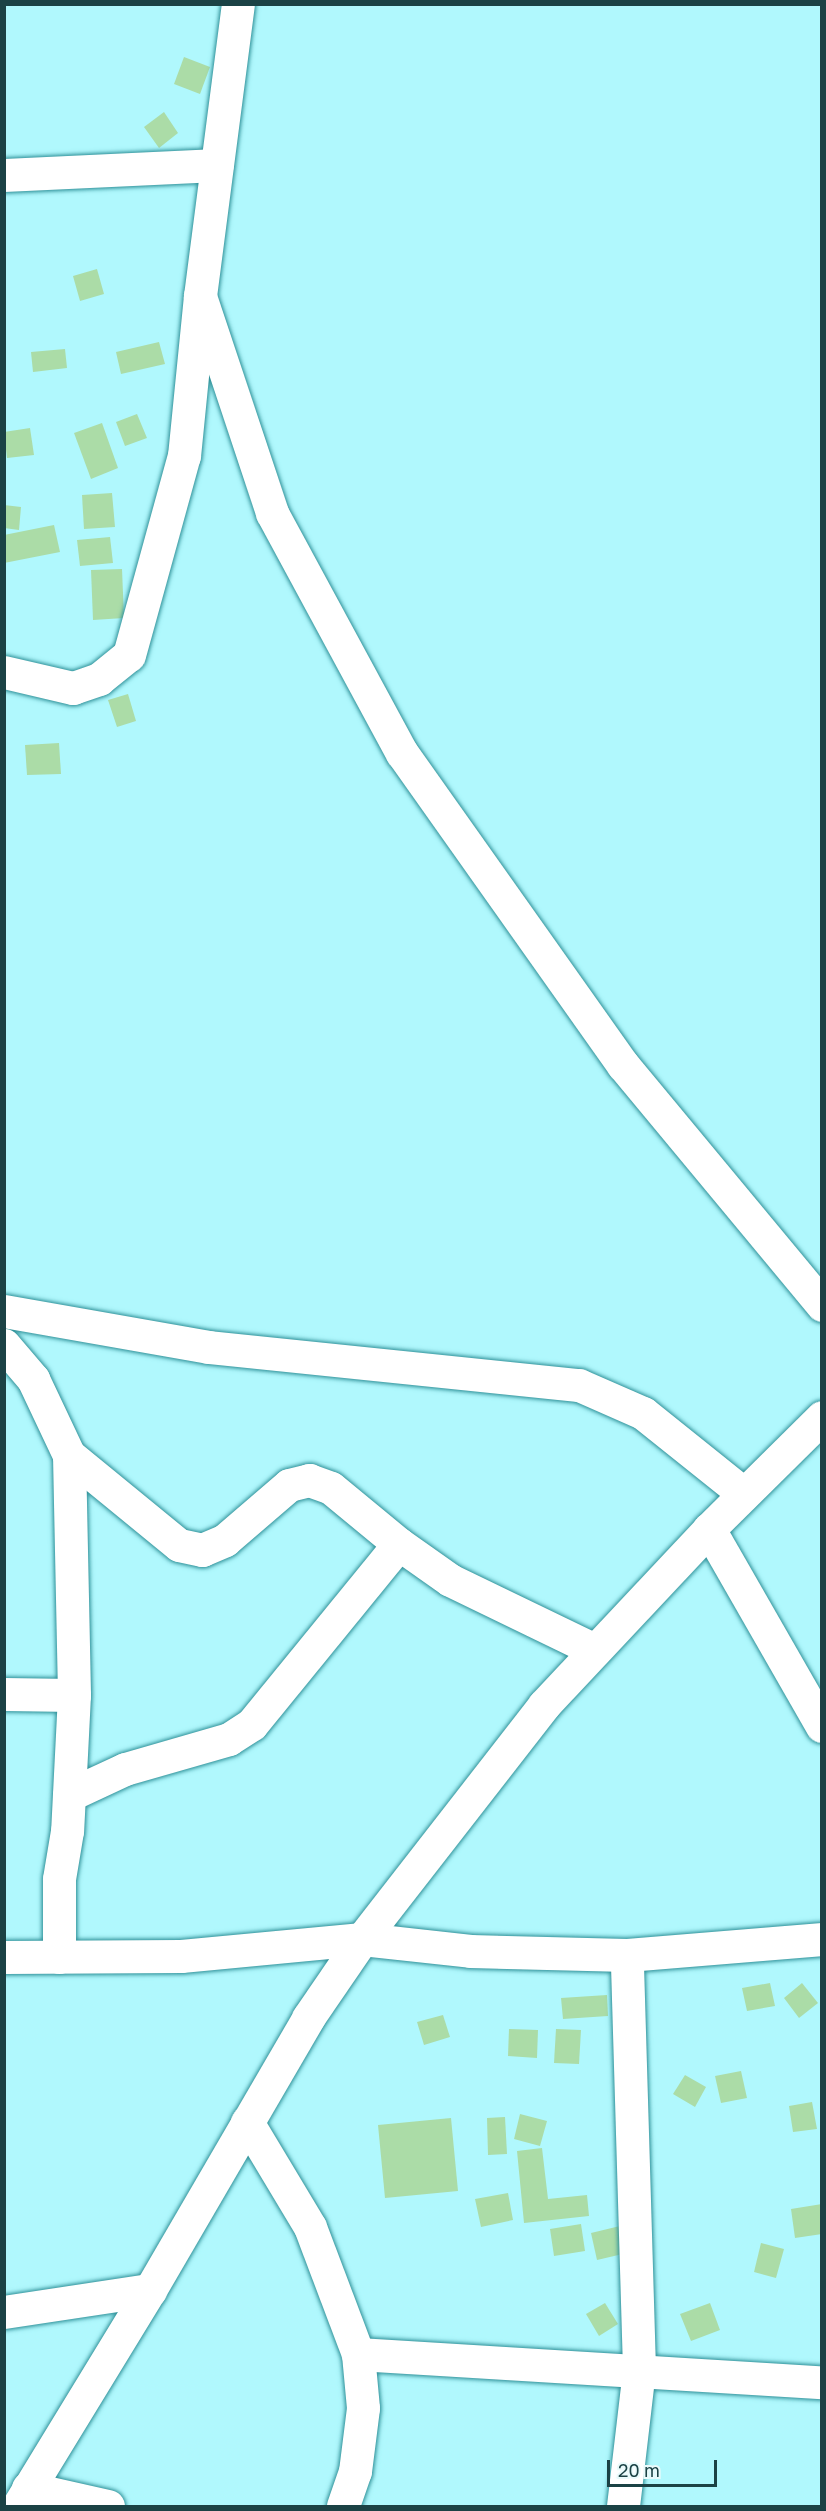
<!DOCTYPE html>
<html>
<head>
<meta charset="utf-8">
<style>
  body { margin:0 }
  #map { position:relative; width:826px; height:2511px; overflow:hidden; background:#b0f8fd; font-family:"Golos Text",sans-serif }
  div>[style] { position:absolute }
  .building>* { inset:0; background:#abdca7 }
  .roads { filter:drop-shadow(0 0 2px #2f9199) drop-shadow(0 0 2px #2f9199) }
  .minor>* { height:33px; margin:-16.5px; padding:0 16.5px; transform-origin:16.5px; border-radius:16.5px; background:#fff }
  .major>* { height:33px; margin:-16.5px; padding:0 16.5px; transform-origin:16.5px; border-radius:16.5px; background:#fff }
  span { translate:-50% -50%; white-space:nowrap; text-align:center; line-height:1.15; -webkit-text-stroke:4.5px #e9fafb; paint-order:stroke }
  .frame { position:absolute; inset:0; border:6px solid #1b4245; pointer-events:none }
  .scale { position:absolute; left:607px; top:2460px; width:110px; height:27px; box-sizing:border-box; border:3px solid #1b4245; border-top:0; padding-left:8px; font-size:18px; line-height:21px; white-space:nowrap; color:#1b4245; -webkit-text-stroke:4px #e9fafb; paint-order:stroke }
</style>
</head>
<body>
<div id="map">
  <div class="building">
    <div style="clip-path:polygon(184px 57px,210px 67px,200px 94px,174px 84px)"></div>
    <div style="clip-path:polygon(164px 112px,178px 133px,159px 148px,144px 127px)"></div>
    <div style="clip-path:polygon(97px 269px,104px 294px,80px 301px,73px 276px)"></div>
    <div style="clip-path:polygon(159px 342px,165px 364px,121px 374px,116px 352px)"></div>
    <div style="clip-path:polygon(65px 349px,67px 368px,33px 372px,31px 352px)"></div>
    <div style="clip-path:polygon(137px 414px,147px 438px,125px 446px,116px 422px)"></div>
    <div style="clip-path:polygon(102px 423px,118px 468px,91px 479px,74px 433px)"></div>
    <div style="clip-path:polygon(30px 428px,34px 455px,7px 458px,4px 432px)"></div>
    <div style="clip-path:polygon(112px 493px,115px 527px,84px 529px,82px 495px)"></div>
    <div style="clip-path:polygon(4px 505px,21px 507px,19px 530px,4px 528px)"></div>
    <div style="clip-path:polygon(54px 525px,60px 552px,4px 563px,4px 535px)"></div>
    <div style="clip-path:polygon(110px 537px,113px 563px,80px 566px,77px 540px)"></div>
    <div style="clip-path:polygon(122px 569px,124px 618px,93px 620px,91px 570px)"></div>
    <div style="clip-path:polygon(128px 694px,136px 721px,117px 727px,108px 700px)"></div>
    <div style="clip-path:polygon(59px 743px,61px 774px,27px 775px,25px 745px)"></div>
    <div style="clip-path:polygon(770px 1983px,775px 2006px,747px 2011px,742px 1988px)"></div>
    <div style="clip-path:polygon(802px 1983px,818px 2003px,799px 2018px,784px 1998px)"></div>
    <div style="clip-path:polygon(607px 1995px,608px 2016px,563px 2019px,561px 1998px)"></div>
    <div style="clip-path:polygon(443px 2015px,450px 2037px,424px 2045px,417px 2022px)"></div>
    <div style="clip-path:polygon(509px 2029px,538px 2030px,537px 2058px,508px 2056px)"></div>
    <div style="clip-path:polygon(556px 2029px,581px 2030px,579px 2064px,554px 2063px)"></div>
    <div style="clip-path:polygon(741px 2071px,747px 2098px,721px 2103px,715px 2076px)"></div>
    <div style="clip-path:polygon(685px 2075px,706px 2087px,695px 2107px,673px 2094px)"></div>
    <div style="clip-path:polygon(812px 2102px,817px 2129px,793px 2132px,789px 2106px)"></div>
    <div style="clip-path:polygon(520px 2114px,547px 2121px,540px 2146px,514px 2139px)"></div>
    <div style="clip-path:polygon(505px 2117px,507px 2154px,488px 2155px,487px 2118px)"></div>
    <div style="clip-path:polygon(451px 2118px,458px 2191px,385px 2198px,378px 2125px)"></div>
    <div style="clip-path:polygon(542px 2148px,548px 2199px,587px 2195px,589px 2216px,524px 2223px,517px 2151px)"></div>
    <div style="clip-path:polygon(508px 2193px,513px 2220px,481px 2227px,475px 2199px)"></div>
    <div style="clip-path:polygon(822px 2204px,822px 2234px,795px 2238px,791px 2209px)"></div>
    <div style="clip-path:polygon(581px 2224px,585px 2251px,554px 2256px,550px 2229px)"></div>
    <div style="clip-path:polygon(620px 2226px,627px 2253px,597px 2260px,591px 2233px)"></div>
    <div style="clip-path:polygon(761px 2243px,784px 2249px,776px 2278px,754px 2272px)"></div>
    <div style="clip-path:polygon(605px 2303px,618px 2324px,599px 2336px,586px 2314px)"></div>
    <div style="clip-path:polygon(710px 2303px,720px 2330px,691px 2341px,680px 2314px)"></div>
  </div>
  <div class="roads">
    <div class="minor">
      <div style="left:4px;top:175px;width:213px;rotate:-2.7deg"></div>
      <div style="left:200px;top:296px;width:229px;rotate:71.6deg"></div>
      <div style="left:272px;top:513px;width:273px;rotate:61.6deg"></div>
      <div style="left:402px;top:753px;width:382px;rotate:54.7deg"></div>
      <div style="left:623px;top:1065px;width:312px;rotate:50.3deg"></div>
      <div style="left:4px;top:672px;width:71px;rotate:13.1deg"></div>
      <div style="left:73px;top:688px;width:28px;rotate:-19deg"></div>
      <div style="left:99px;top:679px;width:38px;rotate:-39deg"></div>
      <div style="left:129px;top:655px;width:206px;rotate:-74.6deg"></div>
      <div style="left:184px;top:456px;width:161px;rotate:-84.3deg"></div>
      <div style="left:200px;top:296px;width:294px;rotate:-82.6deg"></div>
      <div style="left:4px;top:1311px;width:208px;rotate:10deg"></div>
      <div style="left:209px;top:1347px;width:372px;rotate:5.9deg"></div>
      <div style="left:579px;top:1385px;width:70px;rotate:23.6deg"></div>
      <div style="left:643px;top:1413px;width:129px;rotate:38.7deg"></div>
      <div style="left:4px;top:1345px;width:45px;rotate:49.5deg"></div>
      <div style="left:33px;top:1379px;width:84px;rotate:64.7deg"></div>
      <div style="left:69px;top:1455px;width:240px;rotate:88.8deg"></div>
      <div style="left:74px;top:1695px;width:136px;rotate:92.9deg"></div>
      <div style="left:67px;top:1831px;width:49px;rotate:99.5deg"></div>
      <div style="left:59px;top:1879px;width:78px;rotate:90deg"></div>
      <div style="left:69px;top:1455px;width:142px;rotate:39.3deg"></div>
      <div style="left:179px;top:1545px;width:24px;rotate:12deg"></div>
      <div style="left:202px;top:1550px;width:25px;rotate:-23deg"></div>
      <div style="left:225px;top:1540px;width:84px;rotate:-40.7deg"></div>
      <div style="left:289px;top:1485px;width:21px;rotate:-14deg"></div>
      <div style="left:309px;top:1480px;width:23px;rotate:20deg"></div>
      <div style="left:331px;top:1488px;width:88px;rotate:39.5deg"></div>
      <div style="left:399px;top:1544px;width:62px;rotate:35.2deg"></div>
      <div style="left:450px;top:1580px;width:161px;rotate:25.8deg"></div>
      <div style="left:709px;top:1529px;width:227px;rotate:60.2deg"></div>
      <div style="left:4px;top:1694px;width:70px;rotate:0.8deg"></div>
      <div style="left:69px;top:1795px;width:62px;rotate:-24.9deg"></div>
      <div style="left:125px;top:1769px;width:108px;rotate:-16.1deg"></div>
      <div style="left:229px;top:1739px;width:27px;rotate:-33deg"></div>
      <div style="left:252px;top:1724px;width:232px;rotate:-50.8deg"></div>
      <div style="left:4px;top:1957px;width:177px;rotate:-0.3deg"></div>
      <div style="left:181px;top:1956px;width:182px;rotate:-5.4deg"></div>
      <div style="left:362px;top:1939px;width:109px;rotate:6.3deg"></div>
      <div style="left:470px;top:1951px;width:157px;rotate:1.5deg"></div>
      <div style="left:627px;top:1955px;width:196px;rotate:-4.7deg"></div>
      <div style="left:247px;top:2122px;width:122px;rotate:59deg"></div>
      <div style="left:310px;top:2227px;width:136px;rotate:69.3deg"></div>
      <div style="left:358px;top:2354px;width:54px;rotate:84.7deg"></div>
      <div style="left:363px;top:2408px;width:64px;rotate:97.2deg"></div>
      <div style="left:355px;top:2471px;width:37px;rotate:109deg"></div>
      <div style="left:4px;top:2312px;width:148px;rotate:-8.6deg"></div>
      <div style="left:358px;top:2354px;width:465px;rotate:3.5deg"></div>
      <div style="left:28px;top:2488px;width:82px;rotate:12.7deg"></div>
      <div style="left:623px;top:2506px;width:138px;rotate:-83.3deg"></div>
      <div style="left:639px;top:2369px;width:414px;rotate:-91.7deg"></div>
    </div>
    <div class="major">
      <div style="left:18px;top:2506px;width:253px;rotate:-58.6deg"></div>
      <div style="left:150px;top:2290px;width:315px;rotate:-59.8deg"></div>
      <div style="left:308px;top:2018px;width:96px;rotate:-55.6deg"></div>
      <div style="left:362px;top:1939px;width:296px;rotate:-52.1deg"></div>
      <div style="left:544px;top:1705px;width:241px;rotate:-46.8deg"></div>
      <div style="left:709px;top:1529px;width:159px;rotate:-44.7deg"></div>
    </div>
  </div>
  <div class="frame"></div>
  <div class="scale">20 m</div>
</div>
</body>
</html>
